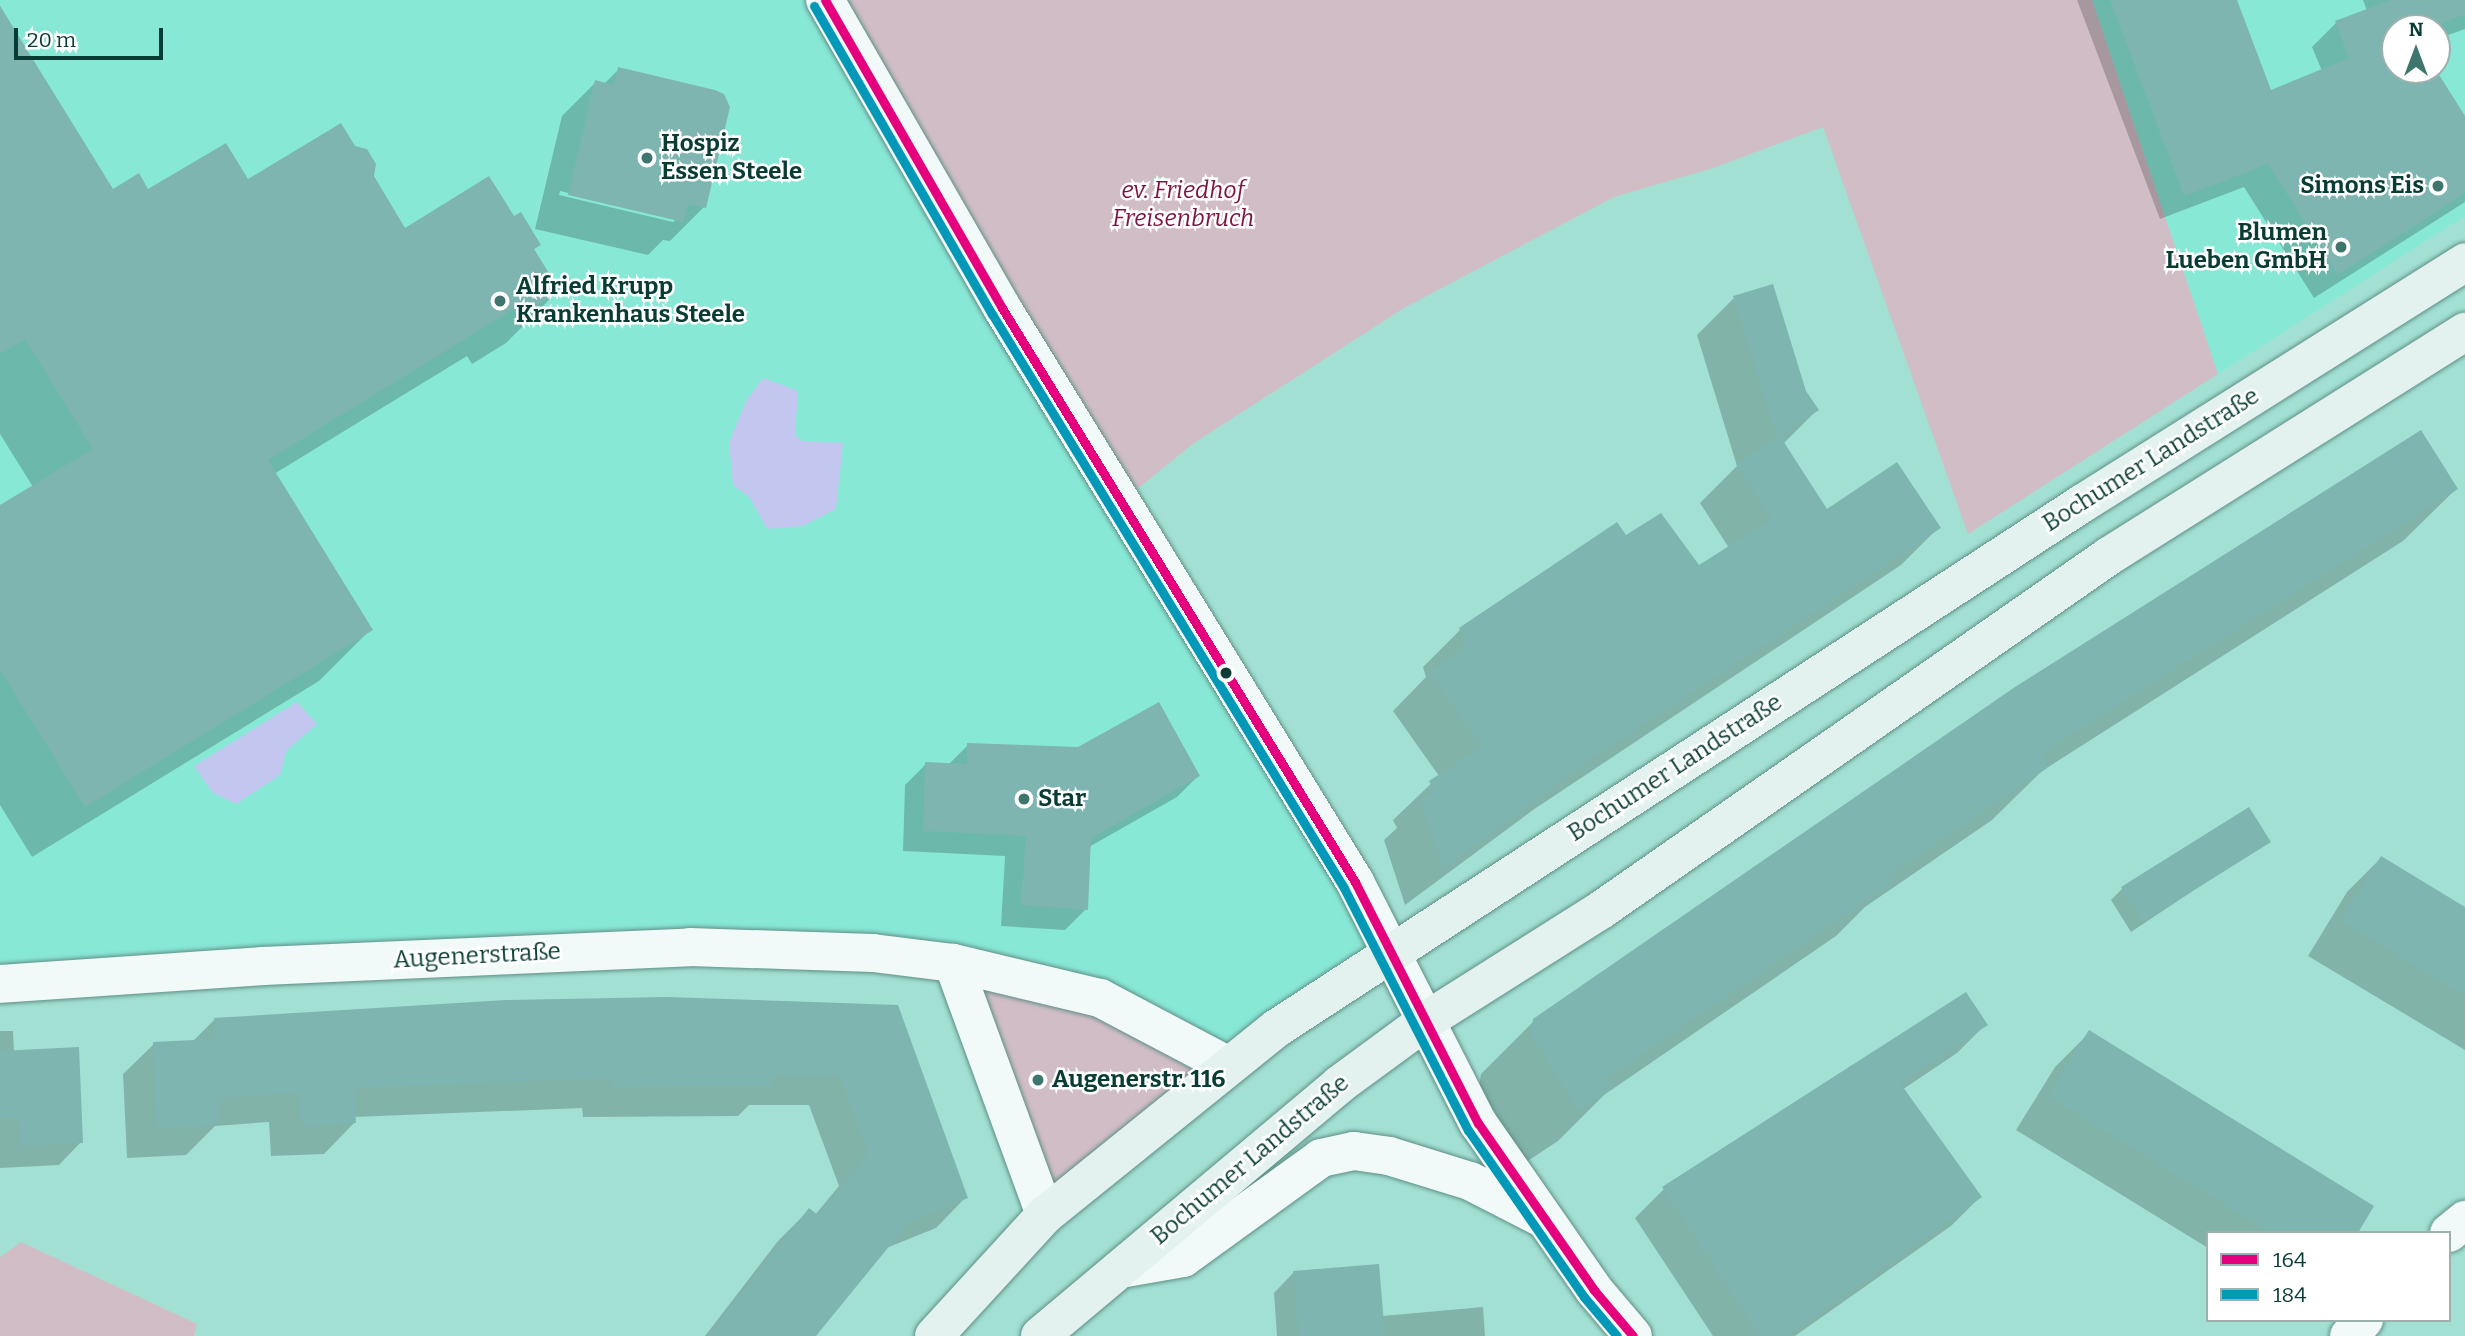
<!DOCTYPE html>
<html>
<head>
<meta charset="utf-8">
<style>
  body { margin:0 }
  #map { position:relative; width:2465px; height:1336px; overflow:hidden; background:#a3e0d4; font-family:Bitter,serif }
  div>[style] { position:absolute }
  .built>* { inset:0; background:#88e8d6 }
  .green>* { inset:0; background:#d1bdc6 }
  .water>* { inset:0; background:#c3c7f0 }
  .shadow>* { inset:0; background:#0003 }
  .building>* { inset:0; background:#7eb5b0 }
  .roads { filter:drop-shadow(0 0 2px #608f87) drop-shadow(0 0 2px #608f87) }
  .minor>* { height:38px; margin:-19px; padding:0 19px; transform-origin:19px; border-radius:19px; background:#f1faf9 }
  .secondary>* { height:38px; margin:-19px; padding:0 19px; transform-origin:19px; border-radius:19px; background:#e3f2ef }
  .bus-1>* { height:9px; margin:-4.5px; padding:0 4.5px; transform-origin:4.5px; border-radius:4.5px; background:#e5007d }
  .bus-2>* { height:9px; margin:-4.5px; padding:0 4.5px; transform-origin:4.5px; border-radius:4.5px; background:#0199b7 }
  .dots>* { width:19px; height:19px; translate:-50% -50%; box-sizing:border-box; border:4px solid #fff; border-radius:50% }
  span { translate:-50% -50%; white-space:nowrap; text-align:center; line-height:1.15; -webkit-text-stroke:5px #fff; paint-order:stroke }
  .poi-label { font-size:24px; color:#083c34; font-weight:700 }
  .left { translate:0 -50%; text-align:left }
  .right { translate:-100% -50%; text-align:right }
  .park-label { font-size:24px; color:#7d1343; font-style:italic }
  .street-label { font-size:24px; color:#083c34 }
  .legend { position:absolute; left:2206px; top:1231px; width:245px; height:91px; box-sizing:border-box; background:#fff; border:2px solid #9cb1ae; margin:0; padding:9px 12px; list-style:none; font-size:21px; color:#083c34 }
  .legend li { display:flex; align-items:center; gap:14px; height:35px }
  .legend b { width:35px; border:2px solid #9cb1ae }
  .north { position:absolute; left:2381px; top:14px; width:70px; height:70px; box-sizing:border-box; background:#fff; border:2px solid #9cb1ae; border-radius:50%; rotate:0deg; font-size:19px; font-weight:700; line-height:28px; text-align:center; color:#083c34 }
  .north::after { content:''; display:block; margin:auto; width:24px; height:32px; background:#3e756c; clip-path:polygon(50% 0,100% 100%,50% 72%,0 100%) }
  .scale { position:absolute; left:14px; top:28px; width:149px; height:32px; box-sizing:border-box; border:4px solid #083c34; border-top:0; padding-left:9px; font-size:21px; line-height:24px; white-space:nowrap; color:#083c34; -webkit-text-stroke:5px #fff; paint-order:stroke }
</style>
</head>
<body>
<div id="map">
  <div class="built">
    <div style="clip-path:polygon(0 0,824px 0,1393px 953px,1228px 1064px,951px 959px,0 981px)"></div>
    <div style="clip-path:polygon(evenodd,2092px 0,2465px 0,2465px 216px,2218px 374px,2092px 0,2395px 28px,2437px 28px,2437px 70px,2395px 70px,2395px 28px)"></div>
  </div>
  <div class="green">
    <div style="clip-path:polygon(827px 0,2092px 0,2218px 374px,1968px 534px,1823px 127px,1713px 168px,1614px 197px,1404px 308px,1194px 443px,1121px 502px)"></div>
    <div style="clip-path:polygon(958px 966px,1028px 982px,1222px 1066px,1046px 1212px)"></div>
    <div style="clip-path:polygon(21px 1242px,197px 1324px,194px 1336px,0 1336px,0 1257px)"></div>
  </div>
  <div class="water">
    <div style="clip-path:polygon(763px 378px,798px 391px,795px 435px,802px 441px,843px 443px,836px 509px,803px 526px,767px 529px,750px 498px,733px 485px,729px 443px,746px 401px)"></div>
    <div style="clip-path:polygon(297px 702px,317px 724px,286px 751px,280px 775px,236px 804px,213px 793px,194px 766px)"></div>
  </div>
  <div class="shadow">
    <div style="clip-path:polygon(2077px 0,2235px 0,2270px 92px,2322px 71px,2312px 47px,2336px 23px,2367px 11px,2363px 0,2465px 0,2465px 29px,2437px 39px,2437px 28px,2395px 28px,2395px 70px,2434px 70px,2465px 120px,2465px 202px,2314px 298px,2244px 187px,2160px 219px)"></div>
    <div style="clip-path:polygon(0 6px,113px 192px,372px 176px,404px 231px,513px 219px,538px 245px,533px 250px,558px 291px,506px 343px,472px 364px,467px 356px,274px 474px,371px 629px,319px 681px,32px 857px,0 805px,0 507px,33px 487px,0 434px)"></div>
    <div style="clip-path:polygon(evenodd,619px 69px,704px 207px,670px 241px,663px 240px,648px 255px,535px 229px,562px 116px,596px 82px,604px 84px,619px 69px,560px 191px,676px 219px,673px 222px,559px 195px,560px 191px)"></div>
    <div style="clip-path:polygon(1734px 298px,1817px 410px,1783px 444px,1826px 512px,1938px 528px,1901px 565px,1533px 810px,1405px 905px,1384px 840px,1397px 828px,1393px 820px,1439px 776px,1393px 711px,1426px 677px,1423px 667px,1461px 629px,1625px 538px,1698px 568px,1729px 548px,1700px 503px,1737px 466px,1697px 335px)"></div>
    <div style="clip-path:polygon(2456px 489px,2403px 541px,2042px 771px,1992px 820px,1865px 907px,1836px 936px,1604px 1095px,1558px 1141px,1526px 1162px,1479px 1087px,1481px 1074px,1535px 1020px)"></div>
    <div style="clip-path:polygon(968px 745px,1198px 776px,1177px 797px,1089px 847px,1086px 909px,1065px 930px,1001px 926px,1005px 856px,903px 851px,905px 785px,926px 764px,948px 765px)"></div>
    <div style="clip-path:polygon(2268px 841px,2131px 932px,2111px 900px,2122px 889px)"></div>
    <div style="clip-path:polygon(2381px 858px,2465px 909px,2465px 1050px,2308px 956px,2347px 892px)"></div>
    <div style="clip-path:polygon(896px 1006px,966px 1197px,936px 1228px,884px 1249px,812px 1336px,705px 1336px,778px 1241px,809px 1210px,815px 1215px,839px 1186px,809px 1105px,749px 1105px,738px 1116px,583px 1117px,582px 1108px,354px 1117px,354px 1123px,324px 1154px,271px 1156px,269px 1122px,215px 1126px,186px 1155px,127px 1158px,123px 1074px,154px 1044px,192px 1042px,214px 1020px)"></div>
    <div style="clip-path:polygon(1986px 1024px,1957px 1053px,1902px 1090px,1980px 1197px,1951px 1226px,1795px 1336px,1713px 1336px,1635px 1218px,1664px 1189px)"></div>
    <div style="clip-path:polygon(0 1031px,13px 1031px,14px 1052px,81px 1142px,59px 1165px,0 1168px)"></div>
    <div style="clip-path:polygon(2089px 1033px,2356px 1233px,2208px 1233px,2208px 1248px,2016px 1130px,2055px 1067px)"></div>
    <div style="clip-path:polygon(1294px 1272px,1382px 1316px,1483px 1307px,1485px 1336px,1277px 1336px,1274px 1293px)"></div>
  </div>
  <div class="building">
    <div style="clip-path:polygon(2110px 0,2237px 0,2271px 90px,2349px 58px,2335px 21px,2391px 0,2465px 0,2465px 14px,2429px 28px,2395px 28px,2395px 70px,2436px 70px,2465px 116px,2465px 193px,2338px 275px,2268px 164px,2184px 196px)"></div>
    <div style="clip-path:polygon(0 6px,113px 189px,139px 173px,148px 189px,226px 143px,248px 179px,341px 123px,355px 146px,367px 149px,376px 164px,374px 176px,405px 228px,489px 176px,514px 216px,521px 212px,541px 245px,534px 249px,560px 291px,524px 313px,520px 305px,268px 460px,373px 630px,85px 807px,0 670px,0 505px,93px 449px,25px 339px,0 354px)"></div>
    <div style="clip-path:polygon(618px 67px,715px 90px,724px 94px,730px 107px,706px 208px,688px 204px,683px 222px,568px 195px,595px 80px,614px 85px)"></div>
    <div style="clip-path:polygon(1773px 284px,1806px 391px,1819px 410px,1780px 436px,1827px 509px,1897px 462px,1941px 528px,1584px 764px,1443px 869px,1421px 801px,1434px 791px,1429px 781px,1482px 746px,1429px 672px,1466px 646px,1459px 628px,1617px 522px,1626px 535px,1661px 513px,1699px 565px,1772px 519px,1736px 464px,1777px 438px,1733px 296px)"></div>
    <div style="clip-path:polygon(2421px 430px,2458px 489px,2042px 753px,2047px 768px,1887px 877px,1891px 883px,1606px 1079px,1613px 1088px,1579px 1111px,1531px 1034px,1533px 1019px,2015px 687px)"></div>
    <div style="clip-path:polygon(1159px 702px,1200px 776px,1091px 838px,1088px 910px,1021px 905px,1026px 836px,923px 831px,925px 762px,967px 764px,967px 743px,1078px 747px)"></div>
    <div style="clip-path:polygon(2249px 807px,2271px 842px,2143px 922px,2121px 887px)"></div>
    <div style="clip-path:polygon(2381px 856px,2465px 907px,2465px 996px,2341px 921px)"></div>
    <div style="clip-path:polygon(1966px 992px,1988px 1025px,1900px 1083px,1982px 1197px,1787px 1336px,1760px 1336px,1662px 1187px)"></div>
    <div style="clip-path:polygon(667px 997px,898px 1005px,968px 1198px,909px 1222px,816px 1336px,708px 1336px,809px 1208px,818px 1215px,869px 1154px,839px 1075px,771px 1075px,771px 1086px,613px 1087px,613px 1078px,354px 1088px,356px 1123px,301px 1126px,300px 1092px,218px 1098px,219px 1125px,157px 1128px,153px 1042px,215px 1039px,214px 1018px,506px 1000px)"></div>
    <div style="clip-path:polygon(2089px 1030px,2374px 1206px,2358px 1233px,2271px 1233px,2048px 1096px)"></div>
    <div style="clip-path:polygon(79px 1047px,83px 1143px,21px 1146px,19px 1118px,0 1119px,0 1051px)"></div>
    <div style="clip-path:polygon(1379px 1264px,1385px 1336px,1299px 1336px,1293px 1271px)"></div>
  </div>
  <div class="roads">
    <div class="minor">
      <div style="left:825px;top:0;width:355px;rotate:60.1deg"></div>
      <div style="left:1002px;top:308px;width:674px;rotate:58.41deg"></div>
      <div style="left:1355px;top:882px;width:271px;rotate:63deg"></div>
      <div style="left:1478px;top:1123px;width:203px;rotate:55.2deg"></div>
      <div style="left:1594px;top:1290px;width:60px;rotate:49.7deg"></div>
      <div style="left:953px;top:963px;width:268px;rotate:69.9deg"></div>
      <div style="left:0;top:984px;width:264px;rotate:-3.9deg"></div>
      <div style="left:263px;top:966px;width:427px;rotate:-2.5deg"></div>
      <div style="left:690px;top:947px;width:183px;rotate:1.9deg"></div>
      <div style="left:873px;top:953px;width:81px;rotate:7.1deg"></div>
      <div style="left:953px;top:963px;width:151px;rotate:13.4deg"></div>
      <div style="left:1100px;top:998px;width:144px;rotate:27.8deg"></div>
      <div style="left:2449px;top:1233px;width:21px;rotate:-39deg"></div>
      <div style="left:1120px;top:1269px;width:64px;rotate:-9.9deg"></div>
      <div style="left:1183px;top:1258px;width:170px;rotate:-35.9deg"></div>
      <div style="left:1321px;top:1158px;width:34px;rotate:-12deg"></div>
      <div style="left:1354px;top:1151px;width:35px;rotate:8deg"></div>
      <div style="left:1389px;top:1156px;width:85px;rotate:17.2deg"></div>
      <div style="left:1470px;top:1181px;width:79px;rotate:27.2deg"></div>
      <div style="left:2349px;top:1336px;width:22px;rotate:-47deg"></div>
    </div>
    <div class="secondary">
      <div style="left:934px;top:1336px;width:164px;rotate:-47.5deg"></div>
      <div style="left:1045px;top:1215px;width:298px;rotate:-38.9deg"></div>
      <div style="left:1277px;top:1028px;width:962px;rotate:-33.08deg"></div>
      <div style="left:2083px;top:503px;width:452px;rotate:-32.2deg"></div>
      <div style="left:1040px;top:1336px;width:392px;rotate:-40deg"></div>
      <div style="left:1340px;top:1084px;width:108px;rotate:-36.3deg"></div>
      <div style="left:1427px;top:1020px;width:206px;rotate:-32.3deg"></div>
      <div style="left:1601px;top:910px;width:619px;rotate:-34.87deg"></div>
      <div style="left:2109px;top:556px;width:421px;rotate:-32.2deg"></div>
    </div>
  </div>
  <div class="bus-1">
    <div style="left:825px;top:0;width:355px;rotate:60.1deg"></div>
    <div style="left:1002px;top:308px;width:674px;rotate:58.41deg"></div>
    <div style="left:1355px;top:882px;width:271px;rotate:63deg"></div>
    <div style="left:1478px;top:1123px;width:203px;rotate:55.2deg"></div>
    <div style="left:1594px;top:1290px;width:60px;rotate:49.7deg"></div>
  </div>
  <div class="bus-2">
    <div style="left:814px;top:6px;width:356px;rotate:60deg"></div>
    <div style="left:992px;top:314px;width:673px;rotate:58.48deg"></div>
    <div style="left:1344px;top:888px;width:272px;rotate:62.9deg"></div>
    <div style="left:1468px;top:1130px;width:203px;rotate:55.2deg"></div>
    <div style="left:1584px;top:1297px;width:51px;rotate:49.8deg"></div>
  </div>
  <div class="dots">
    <div style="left:647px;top:158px;background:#3e756c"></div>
    <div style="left:2438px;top:186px;background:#3e756c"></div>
    <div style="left:2341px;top:247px;background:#3e756c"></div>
    <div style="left:500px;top:301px;background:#3e756c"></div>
    <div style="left:1226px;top:673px;background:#083c34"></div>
    <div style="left:1024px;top:799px;background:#3e756c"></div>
    <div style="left:1038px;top:1080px;background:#3e756c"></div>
  </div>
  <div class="poi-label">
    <span class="left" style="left:661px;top:158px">Hospiz<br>Essen Steele</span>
    <span class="right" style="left:2424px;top:186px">Simons Eis</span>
    <span class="right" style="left:2327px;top:247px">Blumen<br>Lueben GmbH</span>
    <span class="left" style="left:516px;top:301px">Alfried Krupp<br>Krankenhaus Steele</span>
    <span class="left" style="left:1038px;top:799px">Star</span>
    <span class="left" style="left:1052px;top:1080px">Augenerstr. 116</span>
  </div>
  <div class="park-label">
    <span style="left:1183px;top:205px">ev. Friedhof<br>Freisenbruch</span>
  </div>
  <div class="street-label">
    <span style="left:2151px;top:460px;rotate:-32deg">Bochumer Landstraße</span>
    <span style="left:1675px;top:768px;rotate:-33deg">Bochumer Landstraße</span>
    <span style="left:477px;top:956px;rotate:-3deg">Augenerstraße</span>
    <span style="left:1250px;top:1160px;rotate:-40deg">Bochumer Landstraße</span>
  </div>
  <ul class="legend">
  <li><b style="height:9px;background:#e5007d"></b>164</li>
  <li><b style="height:9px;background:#0199b7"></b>184</li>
  </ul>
  <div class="north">N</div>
  <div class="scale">20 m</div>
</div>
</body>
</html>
